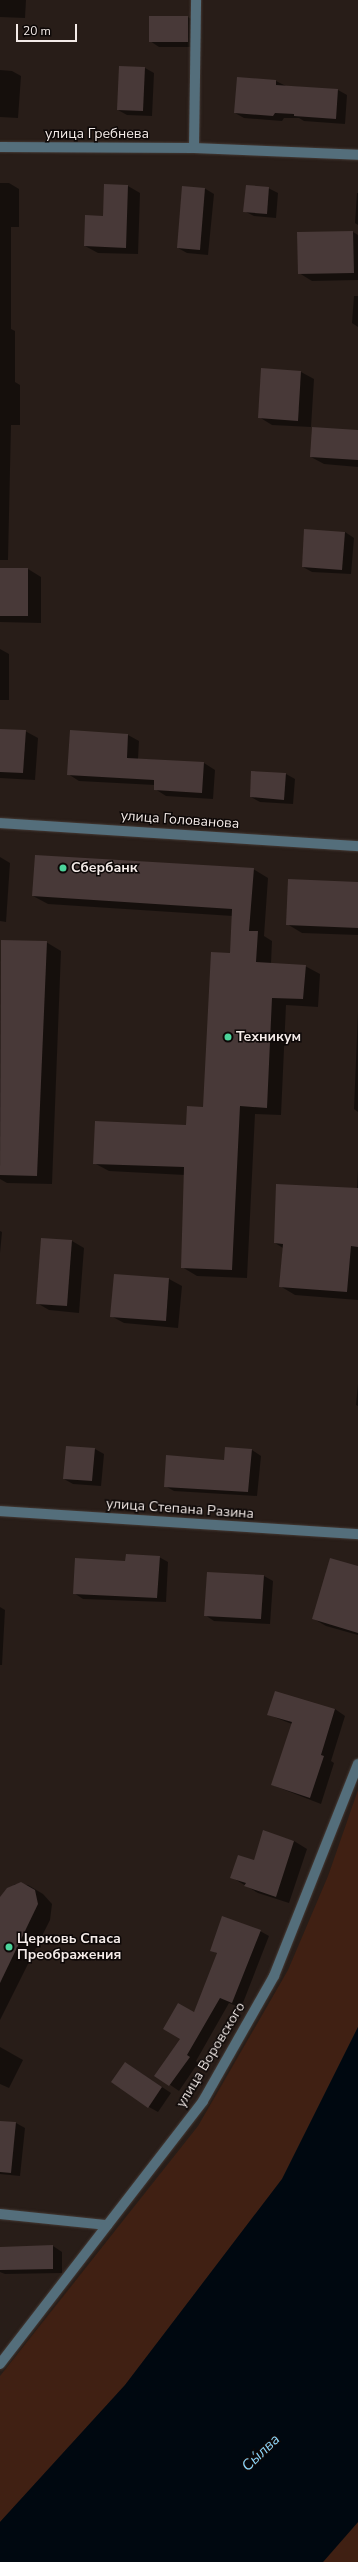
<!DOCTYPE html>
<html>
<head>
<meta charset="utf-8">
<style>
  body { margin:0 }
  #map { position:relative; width:358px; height:2562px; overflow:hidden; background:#281d18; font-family:"Nunito Sans",sans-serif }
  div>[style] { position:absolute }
  .green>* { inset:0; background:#402013 }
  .water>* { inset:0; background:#000810 }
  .shadow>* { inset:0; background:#0007 }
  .building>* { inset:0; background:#483938 }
  .roads { filter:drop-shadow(0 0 1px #453a35) drop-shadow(0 0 1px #453a35) }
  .street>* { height:10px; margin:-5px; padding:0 5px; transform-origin:5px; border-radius:5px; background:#546e7b }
  .dots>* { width:11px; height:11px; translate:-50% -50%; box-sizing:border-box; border:2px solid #0d0807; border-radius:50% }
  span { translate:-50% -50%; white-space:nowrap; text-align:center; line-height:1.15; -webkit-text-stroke:3px #0d0807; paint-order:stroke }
  .street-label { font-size:14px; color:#f4ebe8 }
  .poi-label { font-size:14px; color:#f4ebe8; font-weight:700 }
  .left { translate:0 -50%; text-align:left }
  .water-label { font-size:15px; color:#8dd6fa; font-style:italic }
  .scale { position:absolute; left:16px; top:24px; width:61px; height:18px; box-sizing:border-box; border:2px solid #f4ebe8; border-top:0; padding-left:5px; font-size:12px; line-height:14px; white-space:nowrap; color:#f4ebe8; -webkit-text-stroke:3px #0d0807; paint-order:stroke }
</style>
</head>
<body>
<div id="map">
  <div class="green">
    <div style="clip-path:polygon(358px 1790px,358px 2027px,282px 2179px,125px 2385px,0 2522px,0 2376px,198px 2126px,288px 1970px,328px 1876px)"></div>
    <div style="clip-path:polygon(358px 2522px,358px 2562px,323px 2562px)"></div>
  </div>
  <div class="water">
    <div style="clip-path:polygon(358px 2027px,358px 2522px,323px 2562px,0 2562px,0 2522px,125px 2385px,282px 2179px)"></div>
  </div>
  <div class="shadow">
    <div style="clip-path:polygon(0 0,26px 0,25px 18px,0 17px)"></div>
    <div style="clip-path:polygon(188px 17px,197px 23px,197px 47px,159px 47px,150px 41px)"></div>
    <div style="clip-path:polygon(145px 68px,154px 73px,152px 116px,127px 115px,118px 110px)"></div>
    <div style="clip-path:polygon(0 70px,12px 71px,21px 76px,18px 118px,0 117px)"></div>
    <div style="clip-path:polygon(238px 78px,276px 81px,286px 86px,338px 90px,347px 95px,345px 124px,304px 121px,299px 118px,284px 118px,282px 121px,244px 118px,235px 113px)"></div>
    <div style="clip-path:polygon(0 183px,9px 183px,19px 189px,19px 227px,11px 227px,11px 329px,15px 331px,15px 382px,20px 385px,20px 425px,11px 425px,8px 560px,0 560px)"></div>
    <div style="clip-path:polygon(128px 186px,140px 193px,138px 254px,98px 253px,85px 246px)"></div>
    <div style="clip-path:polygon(204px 188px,214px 194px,208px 255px,187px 253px,178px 248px)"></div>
    <div style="clip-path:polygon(268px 188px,278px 193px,276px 218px,254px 216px,244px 211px)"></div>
    <div style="clip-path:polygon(357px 193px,358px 193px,358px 225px,355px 223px)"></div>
    <div style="clip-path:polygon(353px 232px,358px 235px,358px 280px,312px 281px,299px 273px)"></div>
    <div style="clip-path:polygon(354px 296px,358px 296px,358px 327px,352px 323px)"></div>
    <div style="clip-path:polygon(262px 369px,301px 372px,314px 379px,311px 427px,272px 425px,259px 417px)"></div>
    <div style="clip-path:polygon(358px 431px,358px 467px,324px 464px,311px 457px)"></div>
    <div style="clip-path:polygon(345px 532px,354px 538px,351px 574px,312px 572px,303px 567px)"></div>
    <div style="clip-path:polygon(0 569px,28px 569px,41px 577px,41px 623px,0 622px)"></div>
    <div style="clip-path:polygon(0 649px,9px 654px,9px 700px,0 700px)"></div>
    <div style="clip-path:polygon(0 730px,25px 731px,38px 738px,35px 780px,0 778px)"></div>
    <div style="clip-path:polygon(128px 735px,139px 741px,138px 759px,204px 763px,215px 770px,213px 799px,166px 796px,155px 789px,155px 785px,79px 781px,68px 774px)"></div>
    <div style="clip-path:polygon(286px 774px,295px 779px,293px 804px,260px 802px,251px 797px)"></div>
    <div style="clip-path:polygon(0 857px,10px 863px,6px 922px,0 921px)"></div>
    <div style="clip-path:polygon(253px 869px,268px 878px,264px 936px,272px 941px,271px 964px,305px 966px,320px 974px,318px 1007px,286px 1005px,281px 1115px,255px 1114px,247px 1278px,197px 1276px,182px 1267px,185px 1175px,109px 1171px,94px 1163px,187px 1126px,204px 1108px,231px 954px,233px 916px,48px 904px,33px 896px)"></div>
    <div style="clip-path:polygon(358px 883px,358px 935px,302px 933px,287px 924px)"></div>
    <div style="clip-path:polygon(1px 941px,46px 942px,61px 951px,52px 1184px,7px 1183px,0 1179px)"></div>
    <div style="clip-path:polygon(358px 1012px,358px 1112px,354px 1109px)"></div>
    <div style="clip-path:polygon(358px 1169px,358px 1300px,295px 1295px,280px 1286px,283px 1248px,275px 1243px,357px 1189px)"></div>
    <div style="clip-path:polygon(0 1231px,2px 1232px,0 1253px)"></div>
    <div style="clip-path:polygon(72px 1241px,84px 1248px,79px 1313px,49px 1310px,37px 1303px)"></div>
    <div style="clip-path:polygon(169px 1279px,182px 1286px,178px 1328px,124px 1323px,111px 1316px)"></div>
    <div style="clip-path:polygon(358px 1384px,358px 1406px,356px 1405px)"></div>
    <div style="clip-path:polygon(95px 1449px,104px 1454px,101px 1486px,73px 1484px,64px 1479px)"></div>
    <div style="clip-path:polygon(252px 1450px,261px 1456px,257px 1496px,174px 1491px,165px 1486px)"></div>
    <div style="clip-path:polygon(159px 1557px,168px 1562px,166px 1602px,83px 1599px,74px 1593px)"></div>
    <div style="clip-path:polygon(358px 1567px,358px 1635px,326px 1626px,314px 1619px)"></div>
    <div style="clip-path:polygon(264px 1576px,273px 1581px,270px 1624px,214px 1621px,205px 1615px)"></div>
    <div style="clip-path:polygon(0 1607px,5px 1610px,2px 1665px,0 1665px)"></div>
    <div style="clip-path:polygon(335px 1709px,345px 1716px,331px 1761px,334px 1763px,321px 1804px,272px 1785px,292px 1724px,269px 1715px)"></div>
    <div style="clip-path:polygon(264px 1832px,294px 1841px,307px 1849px,289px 1903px,258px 1893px,231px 1877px,254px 1861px)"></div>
    <div style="clip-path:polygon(15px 1884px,28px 1885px,43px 1894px,52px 1904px,50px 1920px,0 2020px,0 1899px)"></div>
    <div style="clip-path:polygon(260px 1931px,269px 1936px,241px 2008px,229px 2003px,196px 2061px,198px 2063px,179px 2091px,156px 2075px,181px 2039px,194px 2013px,218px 1954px,211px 1950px)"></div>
    <div style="clip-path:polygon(0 2047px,23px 2060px,9px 2088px,0 2084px)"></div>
    <div style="clip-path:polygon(126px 2063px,171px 2093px,158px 2112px,149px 2107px)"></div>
    <div style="clip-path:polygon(0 2122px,16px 2123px,25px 2128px,20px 2176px,0 2174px)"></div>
    <div style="clip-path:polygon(53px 2246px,62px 2252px,62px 2273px,5px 2274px,0 2272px,0 2248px)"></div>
  </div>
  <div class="building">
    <div style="clip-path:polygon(149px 16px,188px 16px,188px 42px,149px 42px)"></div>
    <div style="clip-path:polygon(119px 66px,145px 67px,143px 111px,117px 110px)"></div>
    <div style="clip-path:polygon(237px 77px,276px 80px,276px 85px,338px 89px,336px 119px,294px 116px,294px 114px,275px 113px,273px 116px,234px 113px)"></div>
    <div style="clip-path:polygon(104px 184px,128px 185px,126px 248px,84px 246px,85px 215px,103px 216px)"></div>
    <div style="clip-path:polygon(246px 185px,269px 187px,267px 214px,243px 212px)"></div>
    <div style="clip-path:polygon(182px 186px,205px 188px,200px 250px,177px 248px)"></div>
    <div style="clip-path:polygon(353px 231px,354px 273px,298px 274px,297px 232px)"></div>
    <div style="clip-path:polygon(261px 368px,301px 371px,298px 421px,258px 418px)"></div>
    <div style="clip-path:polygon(312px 427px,358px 430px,358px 460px,310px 457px)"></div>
    <div style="clip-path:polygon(304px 529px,345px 532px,342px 570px,302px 567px)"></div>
    <div style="clip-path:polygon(0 568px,28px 568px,28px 616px,0 616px)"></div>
    <div style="clip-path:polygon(0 729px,26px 730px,23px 773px,0 772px)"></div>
    <div style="clip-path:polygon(70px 730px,128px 734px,127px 758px,204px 762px,202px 793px,154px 790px,154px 780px,67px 775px)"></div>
    <div style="clip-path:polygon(251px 771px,286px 773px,284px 800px,250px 797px)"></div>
    <div style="clip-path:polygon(35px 855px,254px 868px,249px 931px,258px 931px,256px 962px,306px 965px,303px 999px,272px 998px,267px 1108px,240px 1106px,232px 1270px,181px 1268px,184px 1167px,93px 1164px,95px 1121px,186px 1125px,187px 1106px,203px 1107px,211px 952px,230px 953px,232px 909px,32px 896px)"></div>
    <div style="clip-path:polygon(288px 879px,358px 882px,358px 928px,286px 925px)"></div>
    <div style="clip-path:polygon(1px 940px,47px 941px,37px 1176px,0 1175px)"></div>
    <div style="clip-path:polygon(276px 1184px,358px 1188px,358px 1247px,351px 1246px,347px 1292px,279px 1287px,283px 1244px,274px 1243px)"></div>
    <div style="clip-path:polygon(41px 1238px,72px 1240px,67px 1306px,36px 1304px)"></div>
    <div style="clip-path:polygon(114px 1274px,169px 1278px,166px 1321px,110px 1317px)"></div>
    <div style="clip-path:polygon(66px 1446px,95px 1448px,92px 1481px,63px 1479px)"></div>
    <div style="clip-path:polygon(225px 1447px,252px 1449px,248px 1492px,164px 1487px,166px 1455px,224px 1460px)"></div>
    <div style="clip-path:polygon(126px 1554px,160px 1556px,157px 1598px,73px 1594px,75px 1558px,125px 1561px)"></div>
    <div style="clip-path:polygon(330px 1558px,358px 1566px,358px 1633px,312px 1619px)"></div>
    <div style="clip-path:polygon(207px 1572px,264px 1575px,261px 1619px,204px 1616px)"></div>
    <div style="clip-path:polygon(275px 1691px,335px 1709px,321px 1755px,324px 1756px,310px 1798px,271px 1785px,292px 1722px,267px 1715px)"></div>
    <div style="clip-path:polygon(263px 1830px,294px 1841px,276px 1897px,244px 1886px,246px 1883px,230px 1878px,238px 1855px,254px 1860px)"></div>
    <div style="clip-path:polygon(21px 1882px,35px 1890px,38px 1904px,0 1983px,0 1897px,7px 1888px)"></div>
    <div style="clip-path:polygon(222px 1916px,261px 1930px,232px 2003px,220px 1998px,187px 2055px,190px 2057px,169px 2086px,154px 2076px,180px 2039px,163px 2029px,178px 2003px,194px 2012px,217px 1953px,210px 1951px)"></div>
    <div style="clip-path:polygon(125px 2062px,162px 2087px,148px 2108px,111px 2082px)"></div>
    <div style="clip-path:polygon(0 2121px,16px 2122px,11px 2173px,0 2172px)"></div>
    <div style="clip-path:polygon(53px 2245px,53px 2269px,0 2270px,0 2247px)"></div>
  </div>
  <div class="roads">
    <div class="street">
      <div style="left:0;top:147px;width:194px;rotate:0.3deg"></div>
      <div style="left:194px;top:148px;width:164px;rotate:2.4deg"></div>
      <div style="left:194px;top:148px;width:148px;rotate:-89.2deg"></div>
      <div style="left:0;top:823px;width:359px;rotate:3.7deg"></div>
      <div style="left:0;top:1511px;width:359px;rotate:3.7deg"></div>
      <div style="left:0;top:2214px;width:108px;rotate:5.9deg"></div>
      <div style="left:0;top:2364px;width:332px;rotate:-52.3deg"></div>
      <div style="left:203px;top:2101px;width:144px;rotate:-60.4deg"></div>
      <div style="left:274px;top:1976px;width:228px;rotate:-68.4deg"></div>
    </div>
  </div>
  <div class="dots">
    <div style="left:63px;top:868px;background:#4cd39a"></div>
    <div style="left:228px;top:1037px;background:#4cd39a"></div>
    <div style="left:9px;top:1947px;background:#4cd39a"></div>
  </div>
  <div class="street-label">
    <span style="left:97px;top:134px">улица Гребнева</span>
    <span style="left:180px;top:820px;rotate:4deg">улица Голованова</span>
    <span style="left:180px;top:1509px;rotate:4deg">улица Степана Разина</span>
    <span style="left:211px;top:2055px;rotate:-59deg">улица Воровского</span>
  </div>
  <div class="poi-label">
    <span class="left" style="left:71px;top:868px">Сбербанк</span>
    <span class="left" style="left:236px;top:1037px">Техникум</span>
    <span class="left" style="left:17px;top:1947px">Церковь Спаса<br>Преображения</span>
  </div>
  <div class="water-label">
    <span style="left:261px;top:2453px;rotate:-44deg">Сы́лва</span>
  </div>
  <div class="scale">20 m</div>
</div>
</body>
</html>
